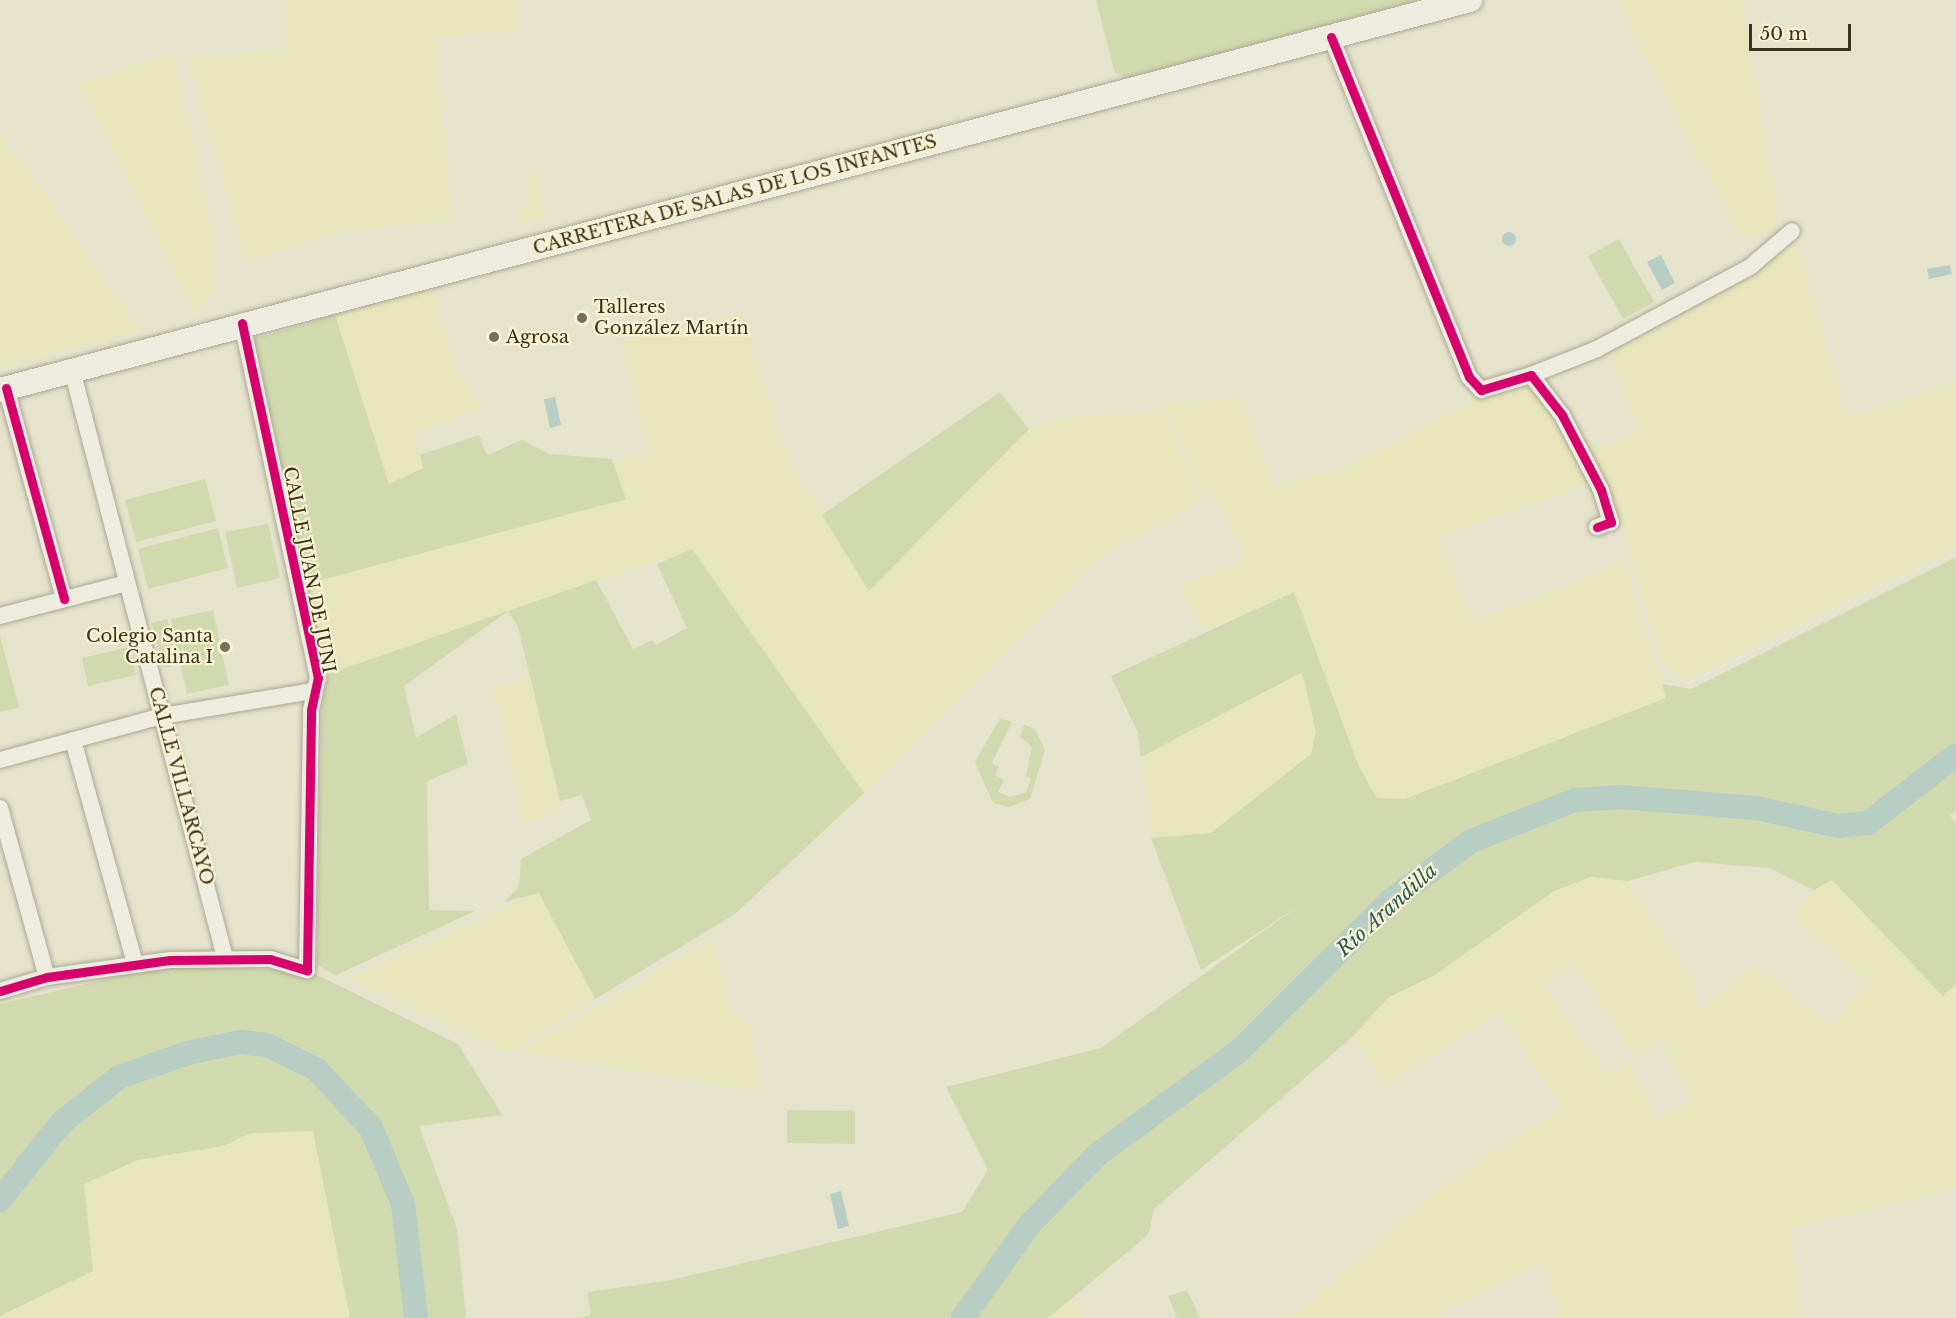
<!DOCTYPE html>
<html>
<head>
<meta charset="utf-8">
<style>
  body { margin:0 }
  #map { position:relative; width:1956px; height:1318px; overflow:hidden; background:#e6e3cc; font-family:"Libre Baskerville",serif }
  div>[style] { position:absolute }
  .farmland>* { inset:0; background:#e7e5bc }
  .green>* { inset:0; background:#d1d9ae }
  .water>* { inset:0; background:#b8cdc3 }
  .round { border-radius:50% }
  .river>* { height:24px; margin:-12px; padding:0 12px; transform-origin:12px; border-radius:12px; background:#b8cdc3 }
  .roads { filter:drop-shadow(0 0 2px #aba796) drop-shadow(0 0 2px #aba796) }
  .minor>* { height:16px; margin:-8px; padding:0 8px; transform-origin:8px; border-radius:8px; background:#eeecdf }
  .secondary>* { height:24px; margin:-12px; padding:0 12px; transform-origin:12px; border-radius:12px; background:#eeecdf }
  .cycleway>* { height:9px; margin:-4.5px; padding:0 4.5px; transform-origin:4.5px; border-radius:4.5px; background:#d6006c }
  .dots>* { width:16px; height:16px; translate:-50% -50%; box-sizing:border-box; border:3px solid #f8f3d2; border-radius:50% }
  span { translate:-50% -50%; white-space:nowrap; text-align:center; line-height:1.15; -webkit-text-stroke:4.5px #f8f3d2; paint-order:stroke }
  .street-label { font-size:18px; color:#3b301d }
  .poi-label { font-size:18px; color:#3b301d }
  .left { translate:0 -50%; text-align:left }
  .right { translate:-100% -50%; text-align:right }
  .water-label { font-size:20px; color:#2b585c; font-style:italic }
  .scale { position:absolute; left:1749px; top:24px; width:102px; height:27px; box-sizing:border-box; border:3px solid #3b301d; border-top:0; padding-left:8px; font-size:18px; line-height:21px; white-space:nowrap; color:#3b301d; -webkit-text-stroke:4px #f8f3d2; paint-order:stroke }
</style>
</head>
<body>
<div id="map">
  <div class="farmland">
    <div style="clip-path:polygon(285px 0,518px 0,519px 31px,436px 37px,452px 220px,341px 232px,245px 261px,188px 57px,285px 49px)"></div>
    <div style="clip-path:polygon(1616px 0,1741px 0,1780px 220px,1766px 235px,1739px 235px)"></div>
    <div style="clip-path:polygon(173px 52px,218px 260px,212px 290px,195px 317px,78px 84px)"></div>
    <div style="clip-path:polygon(0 130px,141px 330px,0 367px)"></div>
    <div style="clip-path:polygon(538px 169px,545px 218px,518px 224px,516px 207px,529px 205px,526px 172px)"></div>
    <div style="clip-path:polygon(1796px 240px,1847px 418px,1956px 381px,1956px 548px,1690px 677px,1679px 677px,1661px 663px,1624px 531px,1591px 451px,1641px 431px,1607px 353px,1756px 272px)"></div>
    <div style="clip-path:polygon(431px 284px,457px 371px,484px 408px,413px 433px,423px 468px,389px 485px,334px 310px)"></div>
    <div style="clip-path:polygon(741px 314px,788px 459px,869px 590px,1029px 429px,1063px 418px,1162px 410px,1203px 500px,1099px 556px,864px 793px,692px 549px,329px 674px,306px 584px,626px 499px,612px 459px,650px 457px,622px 341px)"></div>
    <div style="clip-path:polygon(1530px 383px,1566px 428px,1591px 477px,1586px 485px,1439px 537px,1472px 621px,1625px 563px,1666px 698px,1405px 799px,1377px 799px,1359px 767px,1294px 592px,1204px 630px,1178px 585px,1241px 563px,1242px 550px,1214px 494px,1202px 491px,1163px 404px,1242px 398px,1272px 485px,1339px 470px,1478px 398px)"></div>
    <div style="clip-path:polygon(1302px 672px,1316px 731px,1311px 754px,1211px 834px,1151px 838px,1141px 757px)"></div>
    <div style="clip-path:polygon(530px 677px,561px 810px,524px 825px,493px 687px)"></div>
    <div style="clip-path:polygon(evenodd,1591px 877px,1628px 881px,1692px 977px,1699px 1011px,1754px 965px,1831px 1024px,1868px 982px,1793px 917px,1814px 890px,1832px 880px,1943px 996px,1956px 984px,1956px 1188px,1790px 1229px,1801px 1318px,1560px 1318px,1542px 1262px,1439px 1313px,1441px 1318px,1291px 1318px,1441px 1186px,1562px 1107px,1500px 1012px,1384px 1085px,1353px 1036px,1389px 997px,1433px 976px,1554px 891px,1591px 877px,1573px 965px,1635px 1057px,1661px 1039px,1691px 1102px,1657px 1119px,1630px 1061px,1609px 1076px,1544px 984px,1573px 965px)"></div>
    <div style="clip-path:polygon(539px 893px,595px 999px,507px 1053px,350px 978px)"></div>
    <div style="clip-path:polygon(711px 940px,732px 1013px,750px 1025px,759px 1091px,520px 1052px)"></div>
    <div style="clip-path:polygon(314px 1131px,350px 1318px,0 1318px,93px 1271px,84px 1184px,138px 1160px,223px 1146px,251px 1133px)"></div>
    <div style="clip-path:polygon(1074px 1298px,1083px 1318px,1048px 1318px)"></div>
  </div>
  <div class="green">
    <div style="clip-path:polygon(1096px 0,1418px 0,1129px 78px,1115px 73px)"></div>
    <div style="clip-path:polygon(1619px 239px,1654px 302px,1623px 319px,1588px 256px)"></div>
    <div style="clip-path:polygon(335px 315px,389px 484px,423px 468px,420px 455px,479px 435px,487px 455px,522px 440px,550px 454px,612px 459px,626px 499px,306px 584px,253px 339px)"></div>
    <div style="clip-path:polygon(1000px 392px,1029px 429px,869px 591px,822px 515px)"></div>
    <div style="clip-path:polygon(205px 479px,216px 521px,136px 542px,125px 500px)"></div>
    <div style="clip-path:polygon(268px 524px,280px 578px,237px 588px,225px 532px)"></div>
    <div style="clip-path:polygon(218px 528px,228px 568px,148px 589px,138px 549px)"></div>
    <div style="clip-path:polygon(692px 549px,864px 793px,735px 914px,595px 999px,539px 893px,504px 902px,519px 887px,521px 859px,591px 820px,582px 795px,560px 801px,518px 627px,508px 611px,404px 686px,416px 738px,456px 714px,468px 764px,427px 781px,429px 910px,475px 911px,336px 975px,317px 965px,322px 705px,329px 674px,596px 580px,633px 649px,652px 640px,656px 645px,687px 628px,657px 564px)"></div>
    <div style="clip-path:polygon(1956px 557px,1956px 811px,1950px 815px,1956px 823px,1956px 984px,1943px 996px,1832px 880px,1814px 890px,1770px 868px,1695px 862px,1628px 881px,1591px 877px,1554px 891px,1433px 976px,1389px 997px,1353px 1036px,1154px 1209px,1148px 1235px,1048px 1318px,576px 1318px,591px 1315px,587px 1292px,671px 1280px,962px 1212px,988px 1170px,946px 1087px,1101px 1048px,1300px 905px,1201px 970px,1151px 838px,1211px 833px,1311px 754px,1316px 731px,1302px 672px,1141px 757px,1138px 733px,1111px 676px,1294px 592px,1359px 767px,1377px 798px,1405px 799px,1666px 698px,1662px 684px,1691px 689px)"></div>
    <div style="clip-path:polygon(213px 610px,229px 685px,187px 694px,171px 619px)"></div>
    <div style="clip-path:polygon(167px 619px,178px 665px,163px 668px,152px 623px)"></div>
    <div style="clip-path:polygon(0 636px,19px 707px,0 712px)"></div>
    <div style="clip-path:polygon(129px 647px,136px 675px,88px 686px,82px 658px)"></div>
    <div style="clip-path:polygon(1000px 718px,1012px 722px,992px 763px,999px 767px,995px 775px,1004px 780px,998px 792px,1010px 797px,1026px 792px,1031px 779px,1026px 776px,1032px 747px,1020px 736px,1024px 725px,1035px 729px,1045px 750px,1030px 799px,1009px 807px,993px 803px,975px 762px)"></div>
    <div style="clip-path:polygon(159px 967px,307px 970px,458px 1044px,502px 1115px,419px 1126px,457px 1229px,466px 1318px,350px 1318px,313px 1131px,251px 1133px,223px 1146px,138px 1160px,84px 1184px,93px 1271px,0 1316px,0 1004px)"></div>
    <div style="clip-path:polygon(787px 1110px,855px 1111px,855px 1144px,787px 1143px)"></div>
    <div style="clip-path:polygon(1187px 1290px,1200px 1318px,1177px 1318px,1168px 1296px)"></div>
  </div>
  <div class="water">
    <div class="round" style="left:1502px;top:232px;width:14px;height:14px"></div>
    <div style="clip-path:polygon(1661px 255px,1675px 283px,1662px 290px,1647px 262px)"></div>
    <div style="clip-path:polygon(1950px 265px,1952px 274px,1929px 279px,1927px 269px)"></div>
    <div style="clip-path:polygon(555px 397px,561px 425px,550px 428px,544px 399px)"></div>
    <div style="clip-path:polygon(841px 1191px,849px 1226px,838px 1229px,830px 1194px)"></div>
  </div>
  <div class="river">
    <div style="left:0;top:1200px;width:98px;rotate:-51.6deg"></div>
    <div style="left:61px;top:1123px;width:74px;rotate:-38.4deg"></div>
    <div style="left:119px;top:1077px;width:73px;rotate:-19.2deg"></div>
    <div style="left:188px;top:1053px;width:53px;rotate:-11.9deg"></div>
    <div style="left:240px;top:1042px;width:27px;rotate:6deg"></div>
    <div style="left:267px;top:1045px;width:55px;rotate:26.1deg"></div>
    <div style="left:316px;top:1069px;width:81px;rotate:47deg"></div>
    <div style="left:371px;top:1128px;width:82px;rotate:67.2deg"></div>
    <div style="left:403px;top:1204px;width:115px;rotate:83.5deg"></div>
    <div style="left:963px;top:1318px;width:114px;rotate:-54.6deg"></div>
    <div style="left:1029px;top:1225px;width:99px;rotate:-45.8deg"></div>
    <div style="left:1098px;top:1154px;width:175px;rotate:-36.1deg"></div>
    <div style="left:1239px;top:1051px;width:213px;rotate:-44.8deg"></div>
    <div style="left:1390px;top:901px;width:101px;rotate:-36.5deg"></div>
    <div style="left:1471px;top:841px;width:112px;rotate:-21.5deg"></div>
    <div style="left:1575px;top:800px;width:46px;rotate:-3.7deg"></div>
    <div style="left:1621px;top:797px;width:135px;rotate:4.7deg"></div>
    <div style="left:1756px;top:808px;width:84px;rotate:12.4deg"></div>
    <div style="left:1838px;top:826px;width:30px;rotate:-6deg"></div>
    <div style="left:1868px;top:823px;width:111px;rotate:-37.7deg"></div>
  </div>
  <div class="roads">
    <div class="minor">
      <div style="left:1331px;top:37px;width:367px;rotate:67.9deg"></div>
      <div style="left:1469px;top:377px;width:18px;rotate:47deg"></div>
      <div style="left:1481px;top:390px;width:52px;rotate:-16.7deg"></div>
      <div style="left:1531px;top:375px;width:51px;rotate:52.2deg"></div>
      <div style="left:1562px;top:415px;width:85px;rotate:62.5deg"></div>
      <div style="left:1601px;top:490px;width:34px;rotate:73deg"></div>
      <div style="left:1611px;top:522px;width:15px;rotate:160deg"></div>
      <div style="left:72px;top:370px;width:608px;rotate:75.41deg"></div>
      <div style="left:1531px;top:375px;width:71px;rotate:-21.5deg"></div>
      <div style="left:1597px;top:349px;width:174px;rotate:-28.2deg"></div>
      <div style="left:1750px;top:267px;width:55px;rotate:-40.6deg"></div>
      <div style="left:6px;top:388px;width:219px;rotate:74.6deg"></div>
      <div style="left:0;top:616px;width:131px;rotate:-14.6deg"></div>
      <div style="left:73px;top:740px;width:231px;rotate:74.5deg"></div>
      <div style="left:0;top:760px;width:168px;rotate:-15.2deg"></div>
      <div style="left:162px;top:716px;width:153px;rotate:-9.4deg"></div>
      <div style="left:0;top:808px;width:175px;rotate:74.5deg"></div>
      <div style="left:0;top:991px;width:49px;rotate:-16.6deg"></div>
      <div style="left:47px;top:977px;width:124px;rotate:-7.9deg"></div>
      <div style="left:170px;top:960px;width:100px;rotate:-0.6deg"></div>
      <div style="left:270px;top:959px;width:39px;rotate:17deg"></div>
      <div style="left:307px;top:970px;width:260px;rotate:-89.1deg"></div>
      <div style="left:311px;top:710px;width:33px;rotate:-78deg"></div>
      <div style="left:318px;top:678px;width:363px;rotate:-102.1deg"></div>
    </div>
    <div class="secondary">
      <div style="left:0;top:390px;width:1521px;rotate:-14.86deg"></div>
    </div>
  </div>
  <div class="cycleway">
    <div style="left:1331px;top:37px;width:367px;rotate:67.9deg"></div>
    <div style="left:1469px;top:377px;width:18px;rotate:47deg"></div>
    <div style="left:1481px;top:390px;width:52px;rotate:-16.7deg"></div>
    <div style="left:1531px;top:375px;width:51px;rotate:52.2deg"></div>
    <div style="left:1562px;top:415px;width:85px;rotate:62.5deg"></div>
    <div style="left:1601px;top:490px;width:34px;rotate:73deg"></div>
    <div style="left:1611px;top:522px;width:15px;rotate:160deg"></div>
    <div style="left:6px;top:388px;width:219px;rotate:74.6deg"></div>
    <div style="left:0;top:991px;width:49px;rotate:-16.6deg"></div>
    <div style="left:47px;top:977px;width:124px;rotate:-7.9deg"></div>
    <div style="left:170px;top:960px;width:100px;rotate:-0.6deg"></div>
    <div style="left:270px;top:959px;width:39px;rotate:17deg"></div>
    <div style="left:307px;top:970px;width:260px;rotate:-89.1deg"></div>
    <div style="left:311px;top:710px;width:33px;rotate:-78deg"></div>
    <div style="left:318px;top:678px;width:363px;rotate:-102.1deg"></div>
  </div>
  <div class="dots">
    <div style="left:582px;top:318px;background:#776f5a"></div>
    <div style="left:494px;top:337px;background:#776f5a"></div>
    <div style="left:225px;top:647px;background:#776f5a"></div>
  </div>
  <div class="street-label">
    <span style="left:735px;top:195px;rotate:-15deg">CARRETERA DE SALAS DE LOS INFANTES</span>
    <span style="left:309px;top:570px;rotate:79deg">CALLE JUAN DE JUNI</span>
    <span style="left:181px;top:786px;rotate:75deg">CALLE VILLARCAYO</span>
  </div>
  <div class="poi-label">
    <span class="left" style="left:594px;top:318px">Talleres<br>González Martín</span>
    <span class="left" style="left:506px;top:337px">Agrosa</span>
    <span class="right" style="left:213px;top:647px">Colegio Santa<br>Catalina I</span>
  </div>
  <div class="water-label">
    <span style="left:1387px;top:910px;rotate:-42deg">Río Arandilla</span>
  </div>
  <div class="scale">50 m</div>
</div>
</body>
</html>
